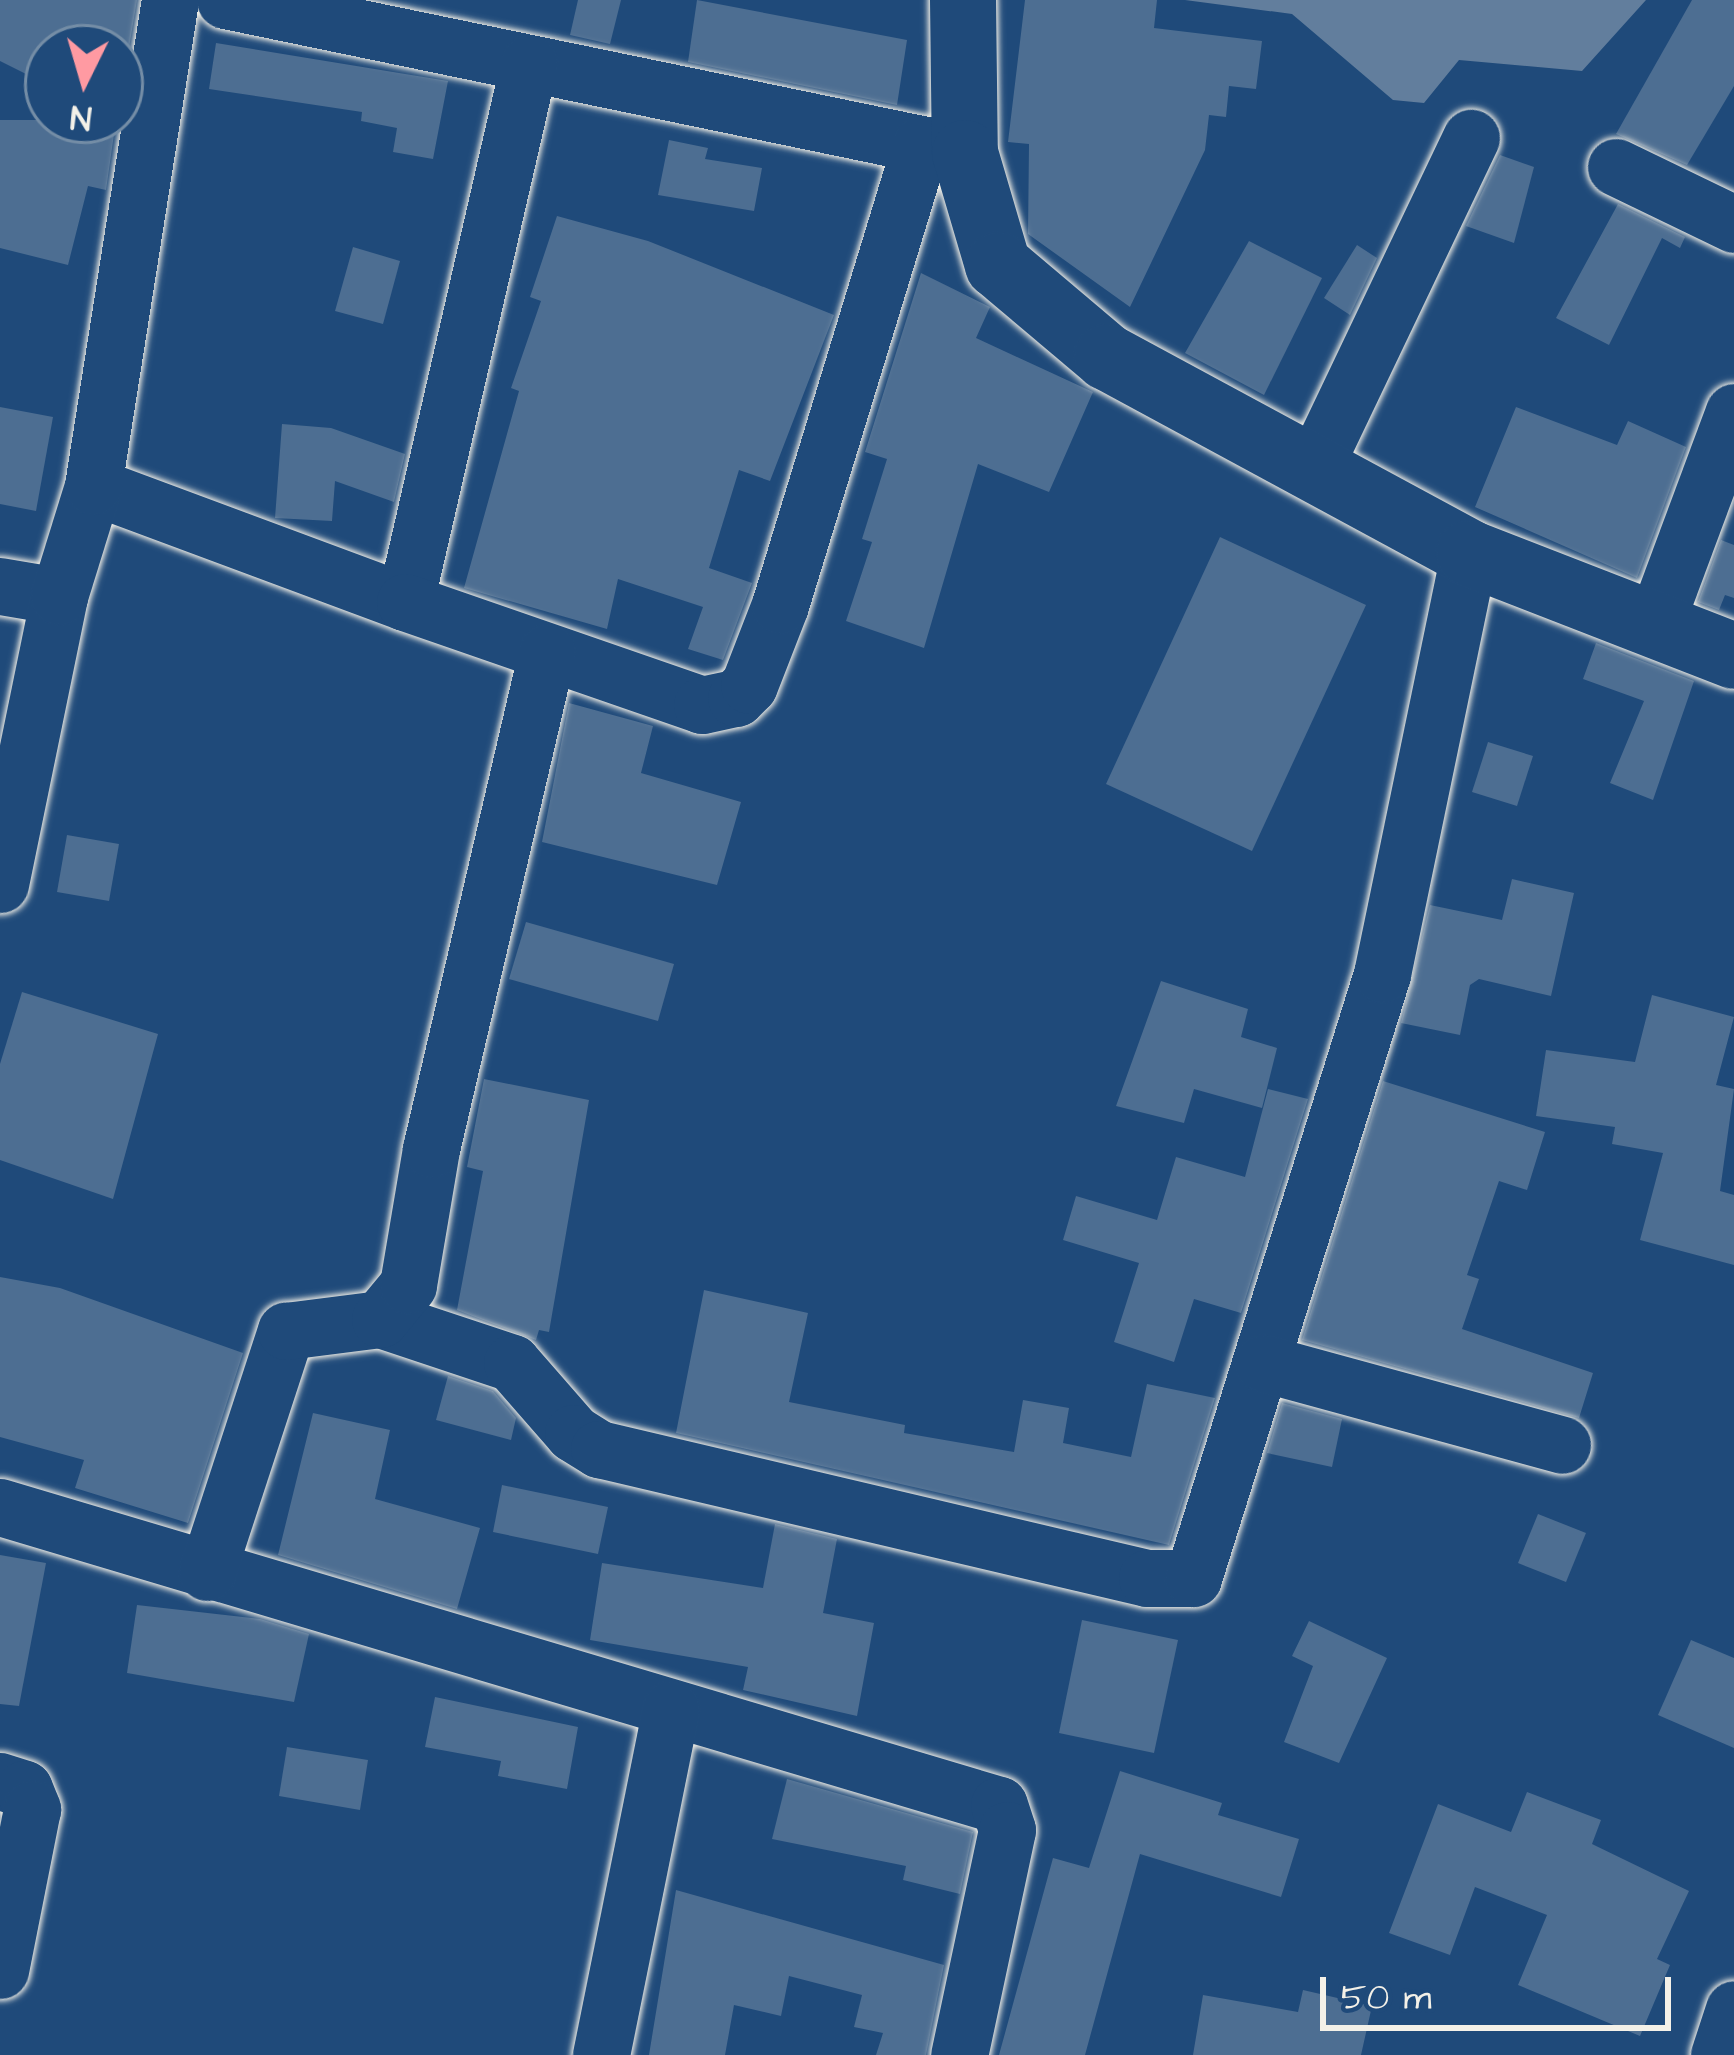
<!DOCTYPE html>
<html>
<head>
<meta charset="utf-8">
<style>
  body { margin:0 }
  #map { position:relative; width:1734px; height:2055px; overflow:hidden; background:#1f4a7a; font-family:"Architects Daughter",sans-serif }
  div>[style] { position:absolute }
  .water>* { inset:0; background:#627e9d }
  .building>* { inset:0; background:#4d6e92 }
  .roads { filter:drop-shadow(0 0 3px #f4f1e8) drop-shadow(0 0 3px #f4f1e8) }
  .minor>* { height:57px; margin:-28.5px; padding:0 28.5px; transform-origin:28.5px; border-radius:28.5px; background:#1f4a7a }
  .major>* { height:66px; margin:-33px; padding:0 33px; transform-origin:33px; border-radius:33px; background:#1f4a7a }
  span { translate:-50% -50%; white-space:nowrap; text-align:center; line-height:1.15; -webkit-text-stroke:9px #1f4a7a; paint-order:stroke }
  .north { position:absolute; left:24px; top:24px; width:120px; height:120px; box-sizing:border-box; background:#1f4a7a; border:3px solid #748da6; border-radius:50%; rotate:185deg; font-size:33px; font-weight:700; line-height:48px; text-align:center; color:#f4f1e8 }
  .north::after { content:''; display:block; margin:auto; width:42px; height:54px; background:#ff9aa2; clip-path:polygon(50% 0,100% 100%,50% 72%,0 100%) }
  .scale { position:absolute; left:1320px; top:1977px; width:351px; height:54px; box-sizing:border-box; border:6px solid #f4f1e8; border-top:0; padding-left:15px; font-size:36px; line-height:42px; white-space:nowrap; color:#f4f1e8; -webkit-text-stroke:9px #1f4a7a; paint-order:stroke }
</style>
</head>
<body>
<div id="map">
  <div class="water">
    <div style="clip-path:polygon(1185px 0,1646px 0,1582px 71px,1459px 60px,1424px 103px,1393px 100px,1292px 14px)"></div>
  </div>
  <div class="building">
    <div style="clip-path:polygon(0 0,137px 0,129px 48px,48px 48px,48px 85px,0 61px)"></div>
    <div style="clip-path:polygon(578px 0,621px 0,610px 44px,570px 35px)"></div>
    <div style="clip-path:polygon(697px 0,907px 40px,897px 105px,688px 62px)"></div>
    <div style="clip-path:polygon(1025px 0,1157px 0,1154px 28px,1262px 41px,1256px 89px,1229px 86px,1226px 117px,1209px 115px,1205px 150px,1130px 307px,1028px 234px,1029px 144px,1008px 142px)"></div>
    <div style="clip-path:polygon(1692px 0,1734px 0,1734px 86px,1687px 165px,1616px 134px)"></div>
    <div style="clip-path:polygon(216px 43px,448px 81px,433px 159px,393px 152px,397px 128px,361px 121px,362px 112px,209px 89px)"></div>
    <div style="clip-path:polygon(0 120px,116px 120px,106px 190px,88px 186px,68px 265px,0 248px)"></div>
    <div style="clip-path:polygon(669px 140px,708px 148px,705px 159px,762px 168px,754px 211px,658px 195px)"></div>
    <div style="clip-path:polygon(1500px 155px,1534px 167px,1514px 243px,1466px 226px)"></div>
    <div style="clip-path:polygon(1618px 204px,1685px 237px,1680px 248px,1662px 238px,1609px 345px,1556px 318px)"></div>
    <div style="clip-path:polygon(557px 216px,648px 241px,834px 315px,770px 481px,739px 470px,709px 568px,752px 583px,723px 660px,688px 649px,703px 607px,618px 579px,607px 629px,464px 588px,519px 391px,511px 388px,541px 301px,530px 297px)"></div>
    <div style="clip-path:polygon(1249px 241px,1322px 278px,1264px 395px,1185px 353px)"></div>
    <div style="clip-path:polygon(1357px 245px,1377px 258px,1350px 315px,1324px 298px)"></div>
    <div style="clip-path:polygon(353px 247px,400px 261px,383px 324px,335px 311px)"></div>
    <div style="clip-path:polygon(921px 273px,990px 307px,976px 338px,1093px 392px,1049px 492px,978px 464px,924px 648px,846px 621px,872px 542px,862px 539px,887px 459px,865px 452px)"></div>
    <div style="clip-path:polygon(0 407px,53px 417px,36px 511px,0 504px)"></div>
    <div style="clip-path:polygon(1516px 407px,1617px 445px,1628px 421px,1686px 447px,1637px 578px,1475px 507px)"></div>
    <div style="clip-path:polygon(282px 424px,331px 428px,405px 454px,394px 502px,335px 481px,332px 521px,275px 518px)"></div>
    <div style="clip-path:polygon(1220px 537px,1366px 605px,1252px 851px,1106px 784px)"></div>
    <div style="clip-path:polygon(1721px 540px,1734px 545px,1734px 598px,1725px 595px,1719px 610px,1698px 602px)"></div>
    <div style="clip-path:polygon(1596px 643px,1694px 681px,1653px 800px,1610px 783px,1644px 701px,1583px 679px)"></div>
    <div style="clip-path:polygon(569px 703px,653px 726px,641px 773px,741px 802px,717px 885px,542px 842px)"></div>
    <div style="clip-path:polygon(1488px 742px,1533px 756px,1517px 806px,1472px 792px)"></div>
    <div style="clip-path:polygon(67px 835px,119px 844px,109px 901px,57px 892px)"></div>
    <div style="clip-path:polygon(1512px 879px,1574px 893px,1551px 996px,1479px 979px,1470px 985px,1460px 1035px,1401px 1023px,1430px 905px,1502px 920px)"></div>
    <div style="clip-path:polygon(526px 922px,674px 964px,658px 1021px,509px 979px)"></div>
    <div style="clip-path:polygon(1161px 981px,1248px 1009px,1241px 1037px,1277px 1048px,1262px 1108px,1194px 1089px,1184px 1123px,1116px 1106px)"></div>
    <div style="clip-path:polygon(22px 992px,158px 1034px,113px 1199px,0 1160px,0 1064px)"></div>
    <div style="clip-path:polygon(1652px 995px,1734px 1017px,1716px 1085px,1734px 1089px,1720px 1191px,1734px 1195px,1734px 1265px,1640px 1240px,1663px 1153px,1612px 1144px,1615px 1127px,1536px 1116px,1546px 1050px,1635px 1062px)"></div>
    <div style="clip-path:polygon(484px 1079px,589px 1100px,549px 1332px,539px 1330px,536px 1340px,457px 1310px,483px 1171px,467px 1167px)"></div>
    <div style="clip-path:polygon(1383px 1081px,1545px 1132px,1527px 1190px,1499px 1181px,1467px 1275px,1479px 1279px,1462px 1329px,1593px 1373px,1579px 1418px,1302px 1340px)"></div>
    <div style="clip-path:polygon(1268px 1089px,1308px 1099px,1241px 1313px,1194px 1299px,1174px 1362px,1114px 1342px,1139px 1263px,1063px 1240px,1076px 1196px,1157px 1220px,1176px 1157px,1245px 1177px)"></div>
    <div style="clip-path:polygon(0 1277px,60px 1288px,243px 1353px,188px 1523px,75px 1488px,84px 1460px,0 1437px)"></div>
    <div style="clip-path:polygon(704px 1290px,808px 1313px,789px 1402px,905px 1425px,904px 1433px,1014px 1452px,1023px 1400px,1069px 1408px,1063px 1443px,1131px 1457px,1147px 1384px,1215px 1398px,1169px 1545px,676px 1433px)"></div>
    <div style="clip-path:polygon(448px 1376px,493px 1391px,516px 1418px,511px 1440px,436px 1420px)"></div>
    <div style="clip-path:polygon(1282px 1403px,1342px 1419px,1332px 1467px,1267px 1453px)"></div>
    <div style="clip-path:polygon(313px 1413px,390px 1430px,375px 1499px,480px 1528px,457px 1609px,278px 1555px)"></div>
    <div style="clip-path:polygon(502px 1485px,608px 1507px,598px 1554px,493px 1532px)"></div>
    <div style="clip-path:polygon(1538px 1514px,1586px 1533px,1566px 1582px,1518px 1563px)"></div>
    <div style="clip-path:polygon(775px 1524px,837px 1539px,823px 1613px,874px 1623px,857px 1716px,743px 1690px,748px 1667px,590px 1640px,602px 1563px,763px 1588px)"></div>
    <div style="clip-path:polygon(0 1555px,46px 1563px,19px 1706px,0 1704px)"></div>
    <div style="clip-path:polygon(137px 1605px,260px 1619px,309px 1634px,294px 1702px,127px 1673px)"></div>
    <div style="clip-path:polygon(1082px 1620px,1178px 1640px,1154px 1753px,1059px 1733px)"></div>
    <div style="clip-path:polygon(1309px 1621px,1387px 1658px,1339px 1763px,1284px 1742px,1313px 1666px,1292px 1656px)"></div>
    <div style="clip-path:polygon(1691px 1640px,1734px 1658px,1734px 1748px,1658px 1715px)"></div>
    <div style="clip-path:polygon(435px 1697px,578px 1727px,567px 1789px,498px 1776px,501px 1761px,425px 1747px)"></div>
    <div style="clip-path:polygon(287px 1747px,368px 1760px,360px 1810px,279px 1796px)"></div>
    <div style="clip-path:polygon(1120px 1771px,1222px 1803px,1218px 1815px,1299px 1839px,1281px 1897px,1140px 1854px,1085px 2055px,999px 2055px,1053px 1858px,1089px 1868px)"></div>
    <div style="clip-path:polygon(787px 1779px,973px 1832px,960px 1894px,903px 1880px,906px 1866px,772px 1839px)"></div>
    <div style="clip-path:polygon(1527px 1792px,1601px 1820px,1592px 1844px,1689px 1891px,1657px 1959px,1670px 1965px,1640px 2036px,1518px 1985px,1547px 1915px,1475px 1887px,1450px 1955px,1389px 1933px,1438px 1804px,1511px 1832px)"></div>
    <div style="clip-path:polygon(676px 1890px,944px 1965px,926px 2055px,876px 2055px,883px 2033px,854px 2027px,862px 1995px,789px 1976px,781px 2016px,734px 2005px,725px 2055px,649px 2055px)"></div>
    <div style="clip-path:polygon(1303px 1990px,1372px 2006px,1361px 2055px,1193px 2055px,1203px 1995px,1298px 2012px)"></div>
  </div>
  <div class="roads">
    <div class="minor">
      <div style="left:225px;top:0;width:745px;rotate:11.69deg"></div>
      <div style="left:1616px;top:167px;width:131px;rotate:25.8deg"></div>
      <div style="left:1313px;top:469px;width:367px;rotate:-64.5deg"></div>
      <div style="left:93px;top:486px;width:333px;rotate:20.4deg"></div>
      <div style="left:405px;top:602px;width:553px;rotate:-77.04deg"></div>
      <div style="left:0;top:586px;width:60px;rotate:9.6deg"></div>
      <div style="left:405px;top:602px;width:314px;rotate:19.1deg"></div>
      <div style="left:702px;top:705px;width:35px;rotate:-12deg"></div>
      <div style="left:736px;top:698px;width:18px;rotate:-45deg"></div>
      <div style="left:749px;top:685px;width:86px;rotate:-68.8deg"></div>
      <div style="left:780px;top:605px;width:482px;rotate:-73deg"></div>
      <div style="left:1655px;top:624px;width:226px;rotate:-69.6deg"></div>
      <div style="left:0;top:884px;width:294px;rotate:-78.4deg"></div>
      <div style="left:59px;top:596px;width:115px;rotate:-72.8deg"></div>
      <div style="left:93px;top:486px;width:492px;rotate:-81deg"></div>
      <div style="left:380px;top:1319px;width:139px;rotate:18.4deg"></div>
      <div style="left:512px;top:1363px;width:93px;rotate:48.9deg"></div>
      <div style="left:573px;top:1433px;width:31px;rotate:32deg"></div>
      <div style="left:599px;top:1449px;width:563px;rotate:13.25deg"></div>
      <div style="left:1147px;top:1578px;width:46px"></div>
      <div style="left:1193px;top:1578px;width:633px;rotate:-72.62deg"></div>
      <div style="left:1382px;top:974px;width:430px;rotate:-78.3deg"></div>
      <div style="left:1263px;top:1363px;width:310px;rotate:15.3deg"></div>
      <div style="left:0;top:1507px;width:1042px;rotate:16.61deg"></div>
      <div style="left:999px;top:1805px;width:26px;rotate:72deg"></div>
      <div style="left:1007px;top:1830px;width:230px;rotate:102deg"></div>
      <div style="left:207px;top:1572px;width:254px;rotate:-71.9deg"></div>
      <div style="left:286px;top:1331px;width:95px;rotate:-7.3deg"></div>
      <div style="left:380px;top:1319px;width:44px;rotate:-50.5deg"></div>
      <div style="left:408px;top:1285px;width:138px;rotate:-80.4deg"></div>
      <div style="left:431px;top:1149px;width:510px;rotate:-76.86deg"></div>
      <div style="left:0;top:1781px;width:25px;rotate:18deg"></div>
      <div style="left:24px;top:1789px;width:22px;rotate:68deg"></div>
      <div style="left:32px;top:1809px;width:164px;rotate:101.2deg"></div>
      <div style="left:601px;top:2055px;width:353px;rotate:-78.6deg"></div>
      <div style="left:1719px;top:2055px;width:48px;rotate:-71.9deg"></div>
    </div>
    <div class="major">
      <div style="left:963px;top:0;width:153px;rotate:89.3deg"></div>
      <div style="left:965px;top:153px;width:117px;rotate:73.6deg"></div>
      <div style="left:998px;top:265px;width:143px;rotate:40.2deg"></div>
      <div style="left:1107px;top:357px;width:412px;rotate:28.4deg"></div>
      <div style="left:1469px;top:553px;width:284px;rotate:21.2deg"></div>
    </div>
  </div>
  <div class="north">N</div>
  <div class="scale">50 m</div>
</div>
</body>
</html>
